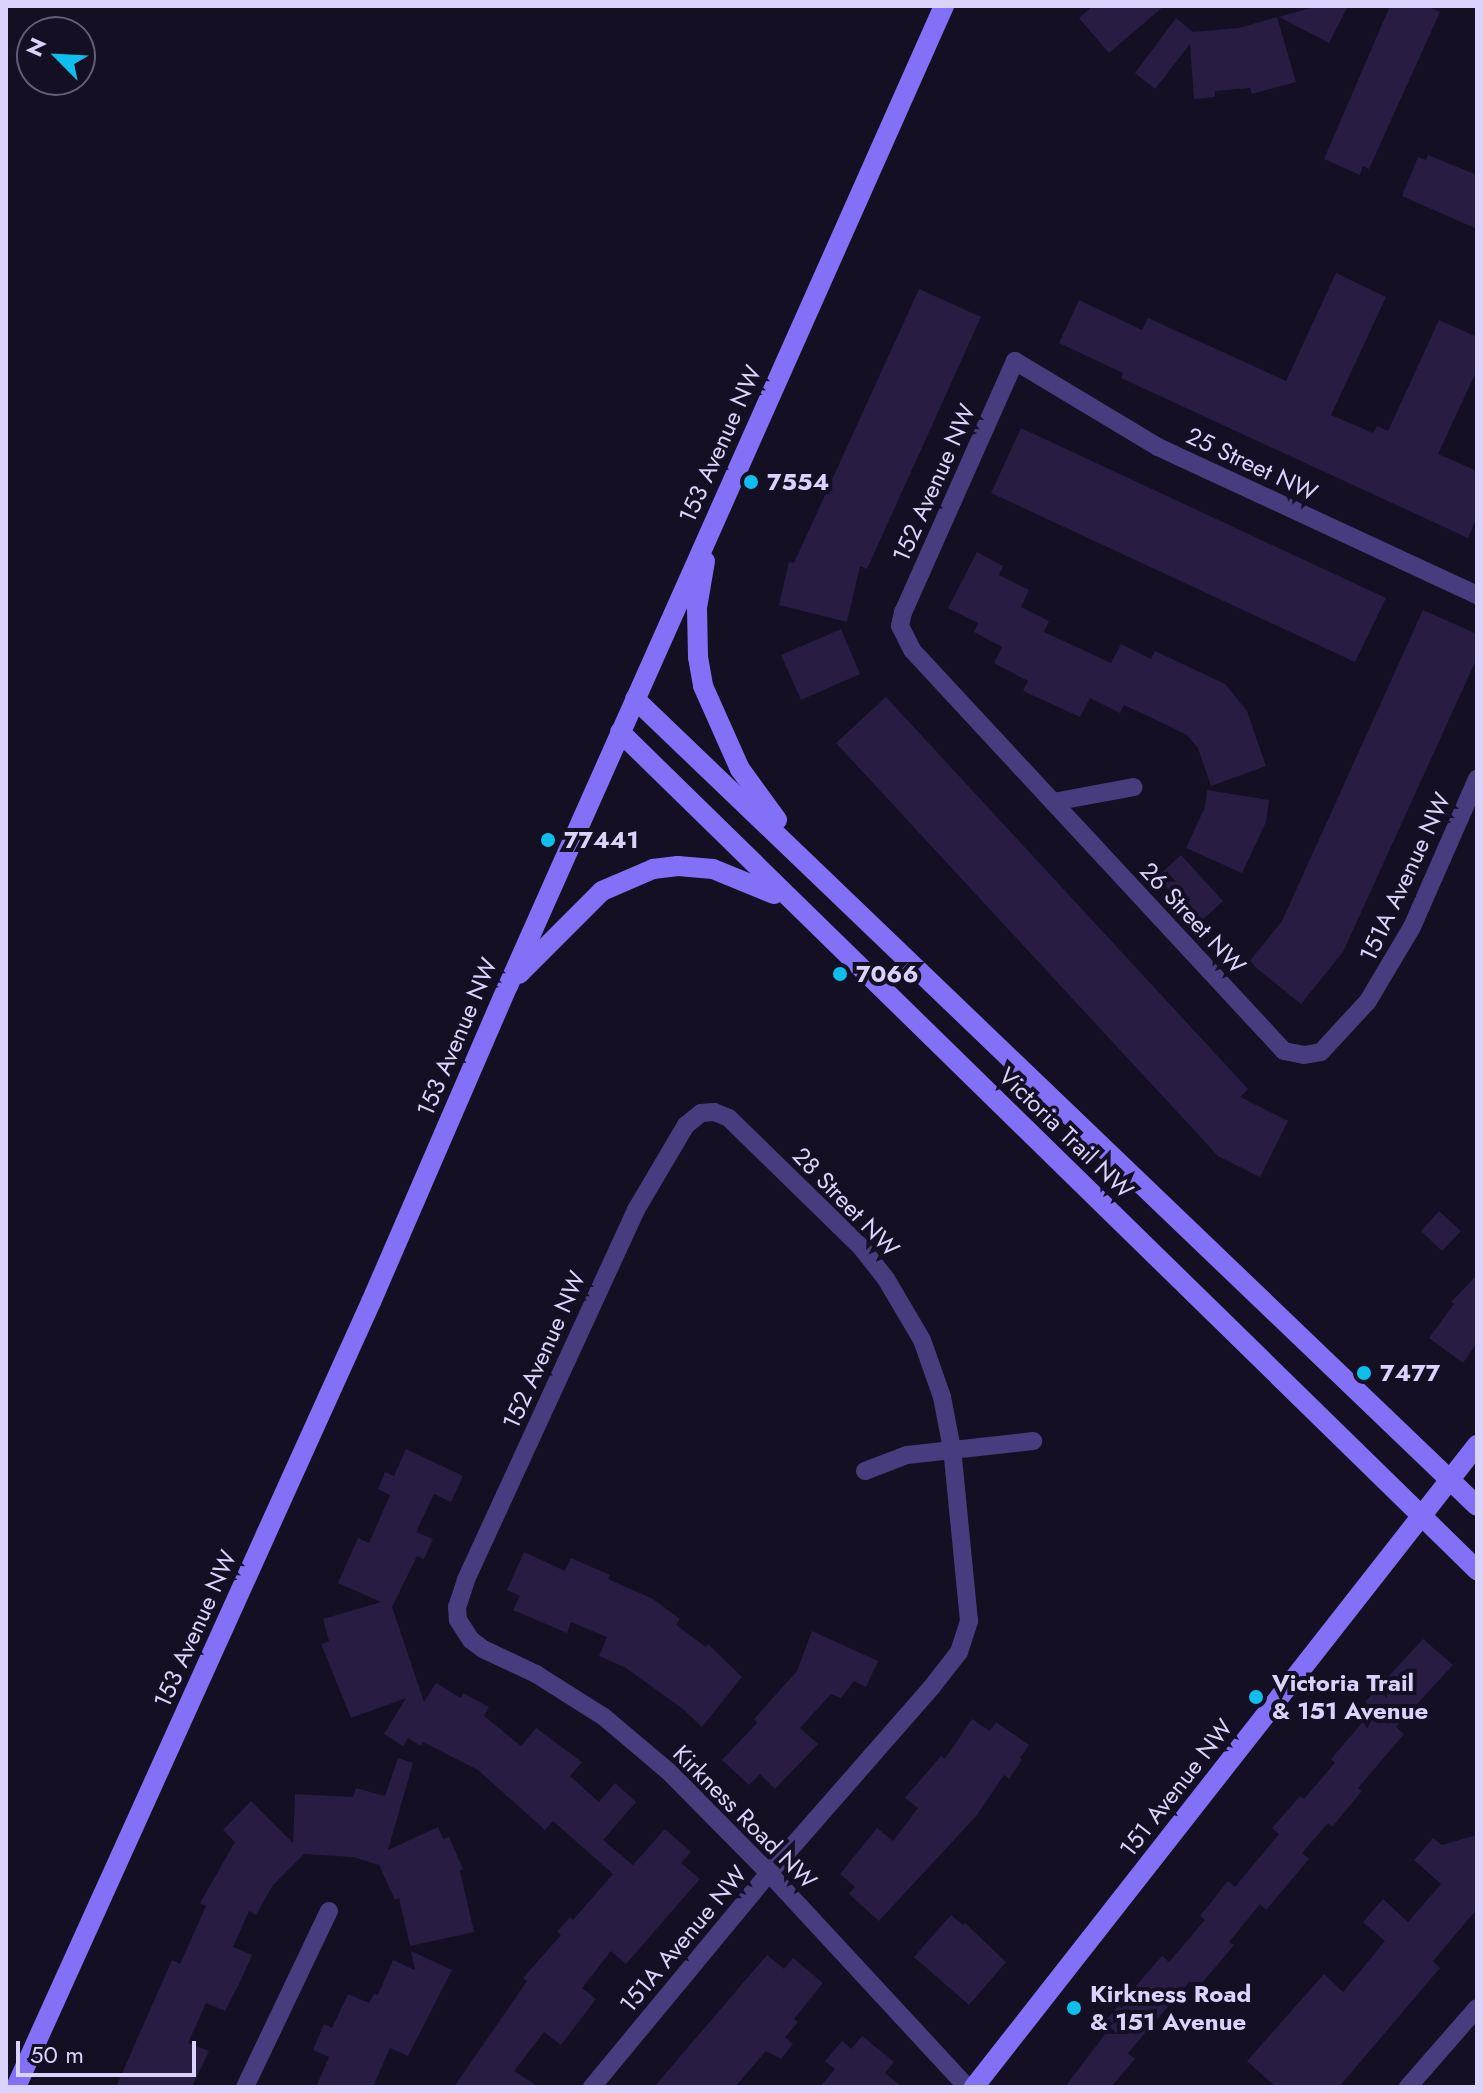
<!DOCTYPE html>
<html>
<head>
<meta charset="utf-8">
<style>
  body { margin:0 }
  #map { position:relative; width:1483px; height:2093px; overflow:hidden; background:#140f22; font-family:Jost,sans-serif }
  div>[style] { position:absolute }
  .building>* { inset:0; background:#281c42 }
  .street>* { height:18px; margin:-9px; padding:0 9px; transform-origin:9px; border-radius:9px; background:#473d7e }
  .secondary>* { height:20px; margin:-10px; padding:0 10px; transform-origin:10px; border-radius:10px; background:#8270f7 }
  .dots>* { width:22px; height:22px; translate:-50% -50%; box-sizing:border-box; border:4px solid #140f22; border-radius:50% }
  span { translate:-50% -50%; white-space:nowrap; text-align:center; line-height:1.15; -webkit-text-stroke:8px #140f22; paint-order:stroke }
  .street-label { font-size:24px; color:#dcd3fc }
  .poi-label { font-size:24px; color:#dcd3fc; font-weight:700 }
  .left { translate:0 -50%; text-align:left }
  .frame { position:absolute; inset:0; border:8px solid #dcd3fc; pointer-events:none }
  .north { position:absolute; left:16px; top:16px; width:80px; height:80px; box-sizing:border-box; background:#140f22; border:2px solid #645d79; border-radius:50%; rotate:294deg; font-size:22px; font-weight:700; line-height:32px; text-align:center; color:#dcd3fc }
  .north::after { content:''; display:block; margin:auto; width:28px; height:36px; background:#0ebeed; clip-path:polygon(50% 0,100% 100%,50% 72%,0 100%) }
  .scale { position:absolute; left:16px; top:2041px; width:180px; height:36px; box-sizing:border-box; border:4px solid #dcd3fc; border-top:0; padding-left:10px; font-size:24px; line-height:28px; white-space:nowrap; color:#dcd3fc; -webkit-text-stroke:6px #140f22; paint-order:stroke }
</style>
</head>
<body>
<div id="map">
  <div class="building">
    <div style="clip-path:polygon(1093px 6px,1164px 6px,1109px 53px,1079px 18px)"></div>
    <div style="clip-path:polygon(1317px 6px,1348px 6px,1329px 43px,1279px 17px)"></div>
    <div style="clip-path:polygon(1390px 6px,1426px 6px,1440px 12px,1369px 169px,1363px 166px,1360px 175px,1324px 159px)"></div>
    <div style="clip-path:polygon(1277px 17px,1296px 82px,1252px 94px,1250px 88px,1215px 91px,1215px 97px,1194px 99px,1190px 44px,1155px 89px,1135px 73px,1176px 18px,1193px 32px,1239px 28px)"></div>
    <div style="clip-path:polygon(1428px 155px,1477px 175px,1477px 229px,1402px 196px,1418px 157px,1426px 160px)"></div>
    <div style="clip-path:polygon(1336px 273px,1386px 297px,1331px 415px,1373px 433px,1377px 426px,1388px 431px,1439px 320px,1477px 337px,1477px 370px,1438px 454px,1477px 471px,1477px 517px,1468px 538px,1121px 378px,1123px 373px,1059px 343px,1079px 300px,1142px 330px,1148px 318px,1286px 381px)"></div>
    <div style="clip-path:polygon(919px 289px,981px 317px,867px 569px,860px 566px,847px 622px,779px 605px,789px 562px,794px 563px)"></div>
    <div style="clip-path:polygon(1021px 428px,1386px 598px,1355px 662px,991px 493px)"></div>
    <div style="clip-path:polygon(977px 552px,1003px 566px,999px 575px,1029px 590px,1021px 607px,1049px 621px,1044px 632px,1111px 663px,1121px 644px,1151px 659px,1155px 651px,1225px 684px,1247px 711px,1266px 766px,1211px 786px,1198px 748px,1187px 735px,1154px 719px,1124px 705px,1120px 713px,1090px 698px,1080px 717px,1023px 691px,1028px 681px,994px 663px,1002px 647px,974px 632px,978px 623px,948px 608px)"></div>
    <div style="clip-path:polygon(1423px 610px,1477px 634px,1477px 658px,1343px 952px,1301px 1004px,1249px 962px,1282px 921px)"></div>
    <div style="clip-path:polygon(841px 629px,860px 674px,801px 700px,781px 655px)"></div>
    <div style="clip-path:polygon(886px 697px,1248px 1089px,1240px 1097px,1288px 1121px,1260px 1177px,1218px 1156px,836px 743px)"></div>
    <div style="clip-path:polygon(1207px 790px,1269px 800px,1266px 822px,1242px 873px,1186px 848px,1205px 807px)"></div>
    <div style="clip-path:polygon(1181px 855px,1223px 901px,1199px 923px,1157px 877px)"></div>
    <div style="clip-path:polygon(1439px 1211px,1461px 1231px,1442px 1251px,1421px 1231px)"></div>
    <div style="clip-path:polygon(1477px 1275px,1477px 1343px,1463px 1363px,1429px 1338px,1454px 1304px,1451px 1302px)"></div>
    <div style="clip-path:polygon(406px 1449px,463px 1476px,451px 1502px,434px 1494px,416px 1532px,433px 1539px,424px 1559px,417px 1556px,392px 1607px,424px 1702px,436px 1683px,461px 1698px,463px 1693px,489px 1707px,484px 1716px,521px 1746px,536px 1728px,582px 1762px,570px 1776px,599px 1802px,615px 1783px,636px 1802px,603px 1840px,633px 1865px,665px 1829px,691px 1852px,681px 1863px,700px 1879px,626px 1964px,611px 1951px,582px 1988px,596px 1999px,561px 2045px,544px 2032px,514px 2071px,539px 2087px,454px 2087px,527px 1981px,523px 1978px,561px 1935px,557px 1932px,570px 1917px,573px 1920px,613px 1874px,553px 1821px,545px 1830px,478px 1770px,423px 1742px,421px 1746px,408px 1738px,403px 1746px,384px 1734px,406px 1698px,351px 1718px,321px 1644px,329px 1641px,323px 1619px,381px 1602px,338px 1583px,358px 1538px,369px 1543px,390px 1495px,378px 1489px,385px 1472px,394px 1476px)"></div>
    <div style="clip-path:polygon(524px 1552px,565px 1571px,571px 1558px,610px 1575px,608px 1579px,653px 1599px,680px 1619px,676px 1625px,706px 1647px,708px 1644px,742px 1677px,702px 1727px,683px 1709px,626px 1668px,599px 1656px,607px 1637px,571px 1622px,567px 1633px,513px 1610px,520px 1596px,507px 1590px)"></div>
    <div style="clip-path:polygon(812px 1631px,878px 1661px,866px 1687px,854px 1681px,841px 1698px,831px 1694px,800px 1728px,818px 1744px,775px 1789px,760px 1774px,749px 1785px,722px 1760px,757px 1723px,754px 1719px,797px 1671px)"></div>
    <div style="clip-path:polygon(1423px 1639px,1453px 1665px,1396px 1727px,1404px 1734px,1358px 1788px,1362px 1791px,1332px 1827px,1328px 1823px,1302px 1853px,1309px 1859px,1266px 1910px,1260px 1904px,1229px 1942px,1234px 1945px,1198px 1988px,1190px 1981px,1128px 2053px,1135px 2059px,1111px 2087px,1065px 2087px,1106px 2033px,1100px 2027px,1162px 1956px,1169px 1962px,1205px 1920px,1200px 1916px,1228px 1881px,1235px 1887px,1279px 1834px,1272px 1828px,1300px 1796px,1304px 1799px,1335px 1763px,1331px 1759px,1374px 1709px,1365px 1702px)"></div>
    <div style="clip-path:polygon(972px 1719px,990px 1731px,996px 1722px,1029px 1745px,1020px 1758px,1022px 1760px,1009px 1779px,1004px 1775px,977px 1815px,879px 1921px,849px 1894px,855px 1887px,840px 1874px,877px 1828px,893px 1841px,918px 1808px,905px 1798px,941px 1756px,945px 1759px)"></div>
    <div style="clip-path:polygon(398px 1758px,413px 1763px,388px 1850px,438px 1827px,443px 1839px,449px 1837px,463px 1869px,460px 1871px,474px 1932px,410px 1946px,399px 1898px,395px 1900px,379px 1865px,353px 1857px,304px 1854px,273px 1885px,256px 1915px,249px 1911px,233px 1947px,252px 1955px,240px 1982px,225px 2011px,206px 2003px,188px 2043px,209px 2051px,192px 2087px,116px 2087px,172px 1960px,180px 1964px,206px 1906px,200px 1903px,235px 1842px,223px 1830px,251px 1801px,293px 1843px,295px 1794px,353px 1797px,356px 1788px,385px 1796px)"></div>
    <div style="clip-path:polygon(1477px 1835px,1477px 1909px,1433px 1961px,1440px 1968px,1339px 2087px,1276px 2087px,1247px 2061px,1324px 1974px,1343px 1992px,1385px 1941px,1363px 1922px,1383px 1899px,1408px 1922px,1441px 1884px,1414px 1860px,1433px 1838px,1442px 1845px)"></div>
    <div style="clip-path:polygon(951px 1915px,963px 1925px,965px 1923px,1006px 1962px,969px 2005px,914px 1957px)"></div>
    <div style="clip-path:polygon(411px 1951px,452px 1970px,408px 2056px,390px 2048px,373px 2087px,316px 2087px,329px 2057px,313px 2050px,324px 2024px,332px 2028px,348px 1994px,369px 2003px,374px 1994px,378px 1995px,393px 1960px,415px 1970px)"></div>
    <div style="clip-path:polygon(767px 1955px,784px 1969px,793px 1958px,823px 1983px,794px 2019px,798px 2022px,785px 2037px,793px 2044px,781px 2059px,766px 2051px,735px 2087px,654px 2087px)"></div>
    <div style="clip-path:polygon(862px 2036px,894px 2062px,885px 2073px,902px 2087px,820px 2087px,835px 2069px,825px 2061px,842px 2041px,851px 2049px)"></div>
  </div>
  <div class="street">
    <div style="left:1477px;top:595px;width:352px;rotate:-155.1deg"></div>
    <div style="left:1158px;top:447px;width:167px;rotate:-149deg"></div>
    <div style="left:1015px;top:361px;width:275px;rotate:114deg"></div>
    <div style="left:903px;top:612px;width:14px;rotate:102deg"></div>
    <div style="left:900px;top:626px;width:27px;rotate:63deg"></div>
    <div style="left:912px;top:650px;width:547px;rotate:47.15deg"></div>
    <div style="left:1284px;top:1051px;width:20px;rotate:11deg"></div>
    <div style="left:1304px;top:1055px;width:17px;rotate:-10deg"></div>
    <div style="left:1321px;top:1052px;width:69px;rotate:-47.3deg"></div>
    <div style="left:1368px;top:1001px;width:86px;rotate:-59.3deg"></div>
    <div style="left:1412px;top:927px;width:162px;rotate:-66.3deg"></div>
    <div style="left:1053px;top:802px;width:82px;rotate:-10.5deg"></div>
    <div style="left:865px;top:1471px;width:45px;rotate:-20.9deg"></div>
    <div style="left:907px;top:1455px;width:127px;rotate:-6.3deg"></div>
    <div style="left:245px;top:2087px;width:195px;rotate:-64.5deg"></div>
    <div style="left:592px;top:2087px;width:278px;rotate:-50.4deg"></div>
    <div style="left:769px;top:1873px;width:246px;rotate:-48.8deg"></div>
    <div style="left:931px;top:1688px;width:46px;rotate:-52.1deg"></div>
    <div style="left:959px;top:1652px;width:33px;rotate:-72deg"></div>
    <div style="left:969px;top:1621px;width:173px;rotate:-95.6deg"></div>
    <div style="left:952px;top:1449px;width:53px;rotate:-100.9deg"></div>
    <div style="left:942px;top:1397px;width:60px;rotate:-109.3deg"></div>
    <div style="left:922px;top:1340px;width:71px;rotate:-120.5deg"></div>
    <div style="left:886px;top:1279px;width:41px;rotate:-128deg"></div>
    <div style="left:861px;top:1247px;width:185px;rotate:-135.7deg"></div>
    <div style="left:729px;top:1118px;width:16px;rotate:-158deg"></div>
    <div style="left:714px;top:1112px;width:13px;rotate:176deg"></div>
    <div style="left:701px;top:1113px;width:19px;rotate:141deg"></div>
    <div style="left:686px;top:1125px;width:99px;rotate:120.5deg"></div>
    <div style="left:636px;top:1210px;width:407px;rotate:114.7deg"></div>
    <div style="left:466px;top:1580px;width:28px;rotate:108deg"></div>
    <div style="left:457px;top:1607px;width:13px;rotate:86deg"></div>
    <div style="left:458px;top:1620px;width:24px;rotate:57deg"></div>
    <div style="left:471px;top:1640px;width:15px;rotate:37deg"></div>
    <div style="left:483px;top:1649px;width:59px;rotate:25.3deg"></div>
    <div style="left:536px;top:1674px;width:80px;rotate:32.3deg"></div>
    <div style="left:604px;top:1717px;width:85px;rotate:40.2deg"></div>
    <div style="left:669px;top:1772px;width:142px;rotate:45.3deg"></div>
    <div style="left:769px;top:1873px;width:292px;rotate:47.2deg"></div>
    <div style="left:1408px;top:2087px;width:105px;rotate:-48.9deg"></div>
  </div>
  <div class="secondary">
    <div style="left:705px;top:561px;width:48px;rotate:99.7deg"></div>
    <div style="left:697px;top:608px;width:49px;rotate:88.8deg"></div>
    <div style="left:698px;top:657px;width:29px;rotate:80deg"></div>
    <div style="left:703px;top:686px;width:91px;rotate:66deg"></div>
    <div style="left:740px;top:769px;width:63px;rotate:54deg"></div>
    <div style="left:635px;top:699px;width:1166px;rotate:43.78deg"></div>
    <div style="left:620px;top:732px;width:1199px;rotate:44.36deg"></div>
    <div style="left:519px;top:974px;width:117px;rotate:-45deg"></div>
    <div style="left:602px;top:891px;width:56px;rotate:-23.3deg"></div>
    <div style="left:653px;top:869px;width:25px;rotate:-7deg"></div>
    <div style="left:678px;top:866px;width:35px;rotate:5deg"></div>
    <div style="left:713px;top:869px;width:66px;rotate:22.3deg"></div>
    <div style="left:16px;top:2087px;width:862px;rotate:-65.67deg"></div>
    <div style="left:371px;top:1302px;width:344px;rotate:-66.6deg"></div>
    <div style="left:508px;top:986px;width:1073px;rotate:-66.02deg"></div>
    <div style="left:974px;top:2087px;width:816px;rotate:-51.92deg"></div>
  </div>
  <div class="dots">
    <div style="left:751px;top:482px;background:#0ebeed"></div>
    <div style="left:548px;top:840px;background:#0ebeed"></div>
    <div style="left:840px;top:974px;background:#0ebeed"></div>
    <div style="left:1364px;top:1373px;background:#0ebeed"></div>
    <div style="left:1256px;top:1697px;background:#0ebeed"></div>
    <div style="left:1074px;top:2008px;background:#0ebeed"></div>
  </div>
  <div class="street-label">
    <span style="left:720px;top:444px;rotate:-66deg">153 Avenue NW</span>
    <span style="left:1252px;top:464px;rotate:25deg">25 Street NW</span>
    <span style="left:934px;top:483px;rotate:-66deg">152 Avenue NW</span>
    <span style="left:1405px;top:877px;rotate:-65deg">151A Avenue NW</span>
    <span style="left:1193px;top:918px;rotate:47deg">26 Street NW</span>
    <span style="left:457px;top:1037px;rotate:-67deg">153 Avenue NW</span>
    <span style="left:1066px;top:1133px;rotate:44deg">Victoria Trail NW</span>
    <span style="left:846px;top:1202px;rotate:46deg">28 Street NW</span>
    <span style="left:544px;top:1350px;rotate:-66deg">152 Avenue NW</span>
    <span style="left:195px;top:1629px;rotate:-66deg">153 Avenue NW</span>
    <span style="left:1176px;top:1788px;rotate:-52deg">151 Avenue NW</span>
    <span style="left:745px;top:1817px;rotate:45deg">Kirkness Road NW</span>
    <span style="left:683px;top:1939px;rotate:-50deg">151A Avenue NW</span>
  </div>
  <div class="poi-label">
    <span class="left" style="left:767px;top:482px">7554</span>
    <span class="left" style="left:564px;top:840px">77441</span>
    <span class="left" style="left:856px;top:974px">7066</span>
    <span class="left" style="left:1380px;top:1373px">7477</span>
    <span class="left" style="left:1272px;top:1697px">Victoria Trail<br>&amp; 151 Avenue</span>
    <span class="left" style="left:1090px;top:2008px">Kirkness Road<br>&amp; 151 Avenue</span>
  </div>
  <div class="frame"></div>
  <div class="north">N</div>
  <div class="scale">50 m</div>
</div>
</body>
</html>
